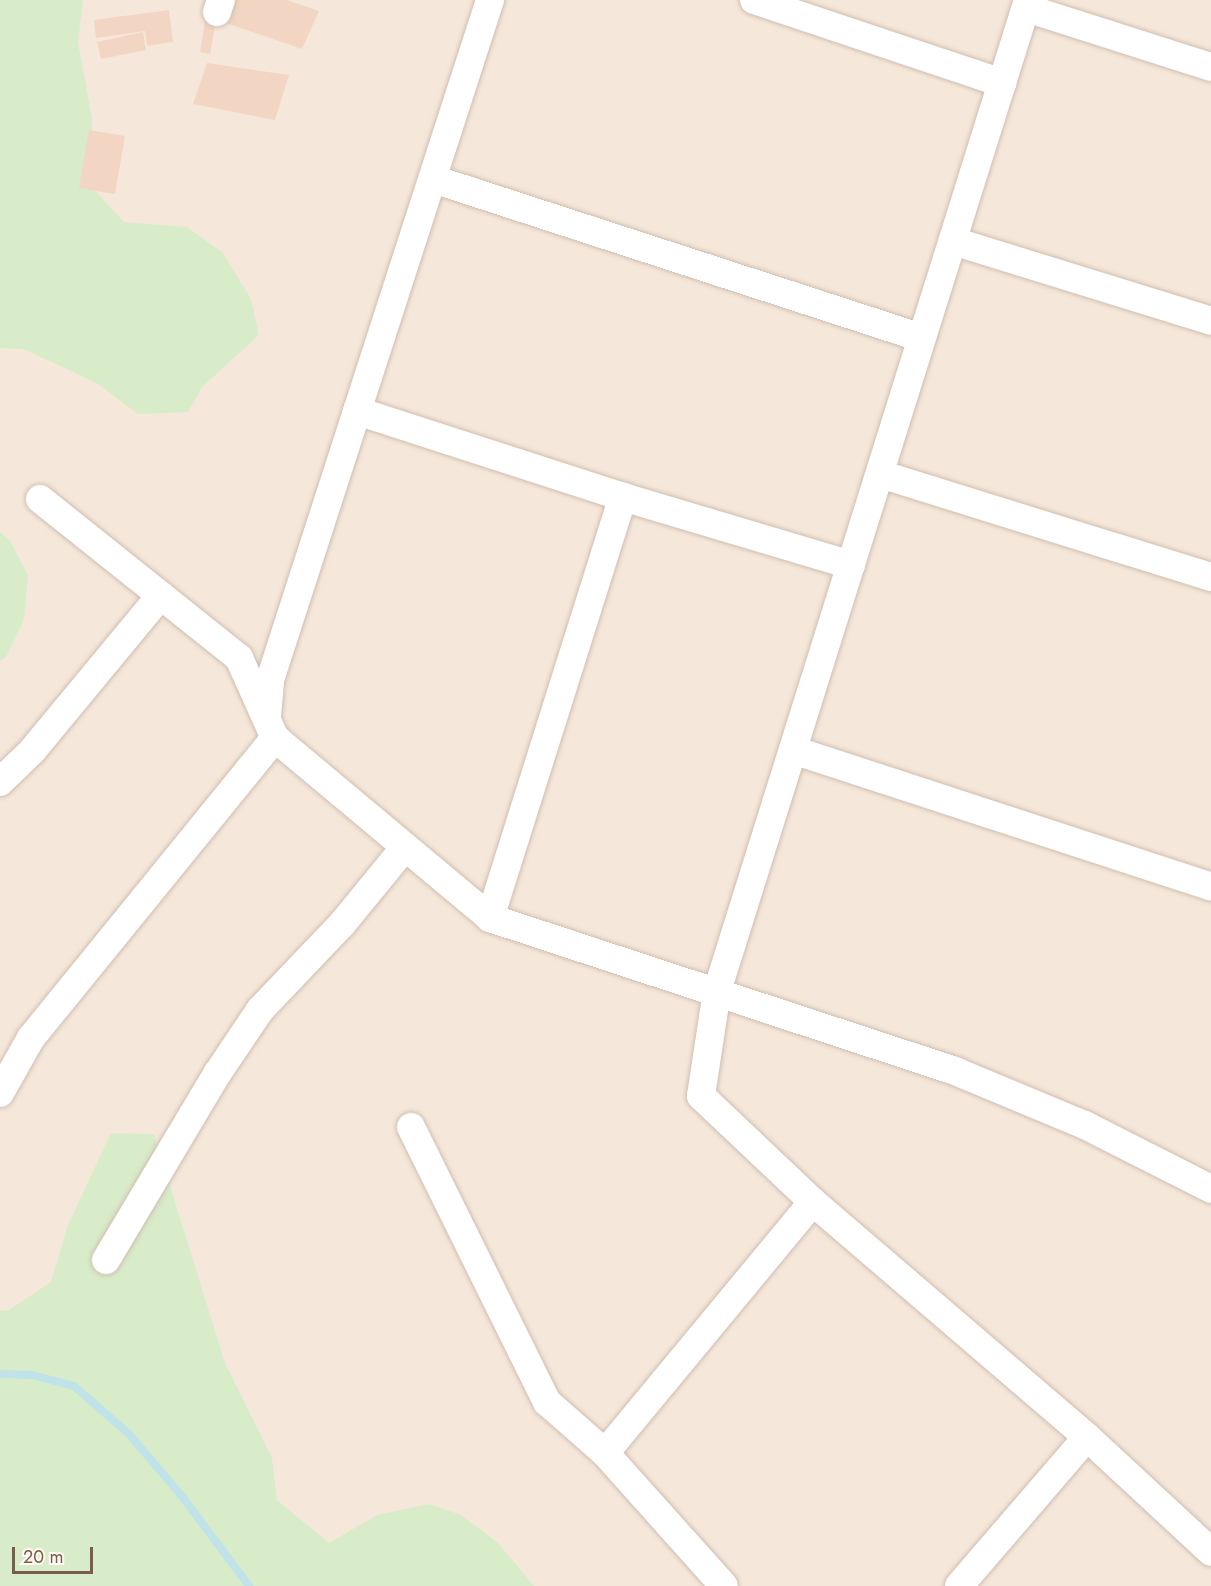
<!DOCTYPE html>
<html>
<head>
<meta charset="utf-8">
<style>
  body { margin:0 }
  #map { position:relative; width:1211px; height:1586px; overflow:hidden; background:#fdf6ec; font-family:Jost,sans-serif }
  div>[style] { position:absolute }
  .residential>* { inset:0; background:#f5e8da }
  .green>* { inset:0; background:#d8ecc9 }
  .stream>* { height:8px; margin:-4px; padding:0 4px; transform-origin:4px; border-radius:4px; background:#bfe3e8 }
  .building>* { inset:0; background:#f3d5c3 }
  .roads { filter:drop-shadow(0 0 2px #d1beb0) drop-shadow(0 0 2px #d1beb0) }
  .street>* { height:28px; margin:-14px; padding:0 14px; transform-origin:14px; border-radius:14px; background:#fff }
  span { translate:-50% -50%; white-space:nowrap; text-align:center; line-height:1.15; -webkit-text-stroke:5px #fffaf3; paint-order:stroke }
  .scale { position:absolute; left:12px; top:1547px; width:81px; height:27px; box-sizing:border-box; border:3px solid #7a5c4d; border-top:0; padding-left:8px; font-size:18px; line-height:21px; white-space:nowrap; color:#7a5c4d; -webkit-text-stroke:4px #fffaf3; paint-order:stroke }
</style>
</head>
<body>
<div id="map">
  <div class="residential">
    <div style="clip-path:polygon(0 0,1211px 0,1211px 1586px,0 1586px)"></div>
  </div>
  <div class="green">
    <div style="clip-path:polygon(0 0,83px 0,78px 42px,92px 118px,91px 186px,124px 222px,187px 227px,223px 253px,251px 299px,259px 335px,202px 387px,188px 412px,138px 414px,98px 384px,56px 364px,23px 349px,0 348px)"></div>
    <div style="clip-path:polygon(0 532px,10px 541px,28px 575px,24px 619px,6px 657px,0 661px)"></div>
    <div style="clip-path:polygon(111px 1133px,154px 1134px,225px 1363px,272px 1458px,277px 1500px,329px 1543px,377px 1515px,429px 1504px,461px 1515px,498px 1543px,534px 1586px,0 1586px,0 1311px,9px 1310px,51px 1282px,68px 1225px)"></div>
  </div>
  <div class="stream">
    <div style="left:0;top:1374px;width:32px;rotate:2deg"></div>
    <div style="left:32px;top:1375px;width:43px;rotate:14.7deg"></div>
    <div style="left:74px;top:1386px;width:73px;rotate:41.1deg"></div>
    <div style="left:129px;top:1434px;width:80px;rotate:49.6deg"></div>
    <div style="left:181px;top:1495px;width:114px;rotate:53.2deg"></div>
  </div>
  <div class="building">
    <div style="clip-path:polygon(234px 0,287px 0,319px 11px,302px 49px,226px 23px)"></div>
    <div style="clip-path:polygon(169px 10px,173px 42px,147px 46px,145px 31px,96px 38px,94px 20px)"></div>
    <div style="clip-path:polygon(205px 20px,216px 21px,210px 54px,200px 52px)"></div>
    <div style="clip-path:polygon(143px 32px,146px 50px,101px 59px,97px 42px)"></div>
    <div style="clip-path:polygon(207px 63px,289px 75px,275px 120px,193px 104px)"></div>
    <div style="clip-path:polygon(89px 130px,125px 136px,115px 194px,79px 188px)"></div>
  </div>
  <div class="roads">
    <div class="street">
      <div style="left:754px;top:0;width:262px;rotate:18.5deg"></div>
      <div style="left:1028px;top:0;width:1039px;rotate:107.42deg"></div>
      <div style="left:717px;top:991px;width:106px;rotate:98.7deg"></div>
      <div style="left:701px;top:1096px;width:154px;rotate:43.4deg"></div>
      <div style="left:813px;top:1202px;width:361px;rotate:40.6deg"></div>
      <div style="left:1087px;top:1437px;width:169px;rotate:42.8deg"></div>
      <div style="left:1026px;top:8px;width:194px;rotate:17.7deg"></div>
      <div style="left:217px;top:12px;width:13px;rotate:-72deg"></div>
      <div style="left:433px;top:179px;width:514px;rotate:18.01deg"></div>
      <div style="left:953px;top:241px;width:270px;rotate:17.2deg"></div>
      <div style="left:357px;top:411px;width:280px;rotate:17.9deg"></div>
      <div style="left:623px;top:497px;width:238px;rotate:16.6deg"></div>
      <div style="left:880px;top:474px;width:347px;rotate:17.3deg"></div>
      <div style="left:40px;top:499px;width:255px;rotate:38.6deg"></div>
      <div style="left:239px;top:658px;width:88px;rotate:65.8deg"></div>
      <div style="left:275px;top:738px;width:280px;rotate:39.9deg"></div>
      <div style="left:490px;top:918px;width:490px;rotate:18.2deg"></div>
      <div style="left:955px;top:1071px;width:141px;rotate:22.6deg"></div>
      <div style="left:1085px;top:1125px;width:141px;rotate:26.9deg"></div>
      <div style="left:267px;top:716px;width:36px;rotate:-85deg"></div>
      <div style="left:270px;top:680px;width:715px;rotate:-72.07deg"></div>
      <div style="left:793px;top:750px;width:440px;rotate:18.1deg"></div>
      <div style="left:0;top:782px;width:45px;rotate:-44.1deg"></div>
      <div style="left:32px;top:751px;width:202px;rotate:-50.4deg"></div>
      <div style="left:490px;top:918px;width:442px;rotate:-72.5deg"></div>
      <div style="left:0;top:1093px;width:63px;rotate:-60.6deg"></div>
      <div style="left:31px;top:1038px;width:387px;rotate:-50.9deg"></div>
      <div style="left:411px;top:1127px;width:307px;rotate:63.7deg"></div>
      <div style="left:547px;top:1402px;width:77px;rotate:41.3deg"></div>
      <div style="left:605px;top:1453px;width:178px;rotate:48.2deg"></div>
      <div style="left:106px;top:1260px;width:217px;rotate:-59.2deg"></div>
      <div style="left:217px;top:1074px;width:77px;rotate:-56.1deg"></div>
      <div style="left:260px;top:1010px;width:119px;rotate:-46.4deg"></div>
      <div style="left:342px;top:924px;width:99px;rotate:-50.7deg"></div>
      <div style="left:605px;top:1453px;width:326px;rotate:-50.4deg"></div>
      <div style="left:959px;top:1586px;width:196px;rotate:-49.3deg"></div>
    </div>
  </div>
  <div class="scale">20 m</div>
</div>
</body>
</html>
